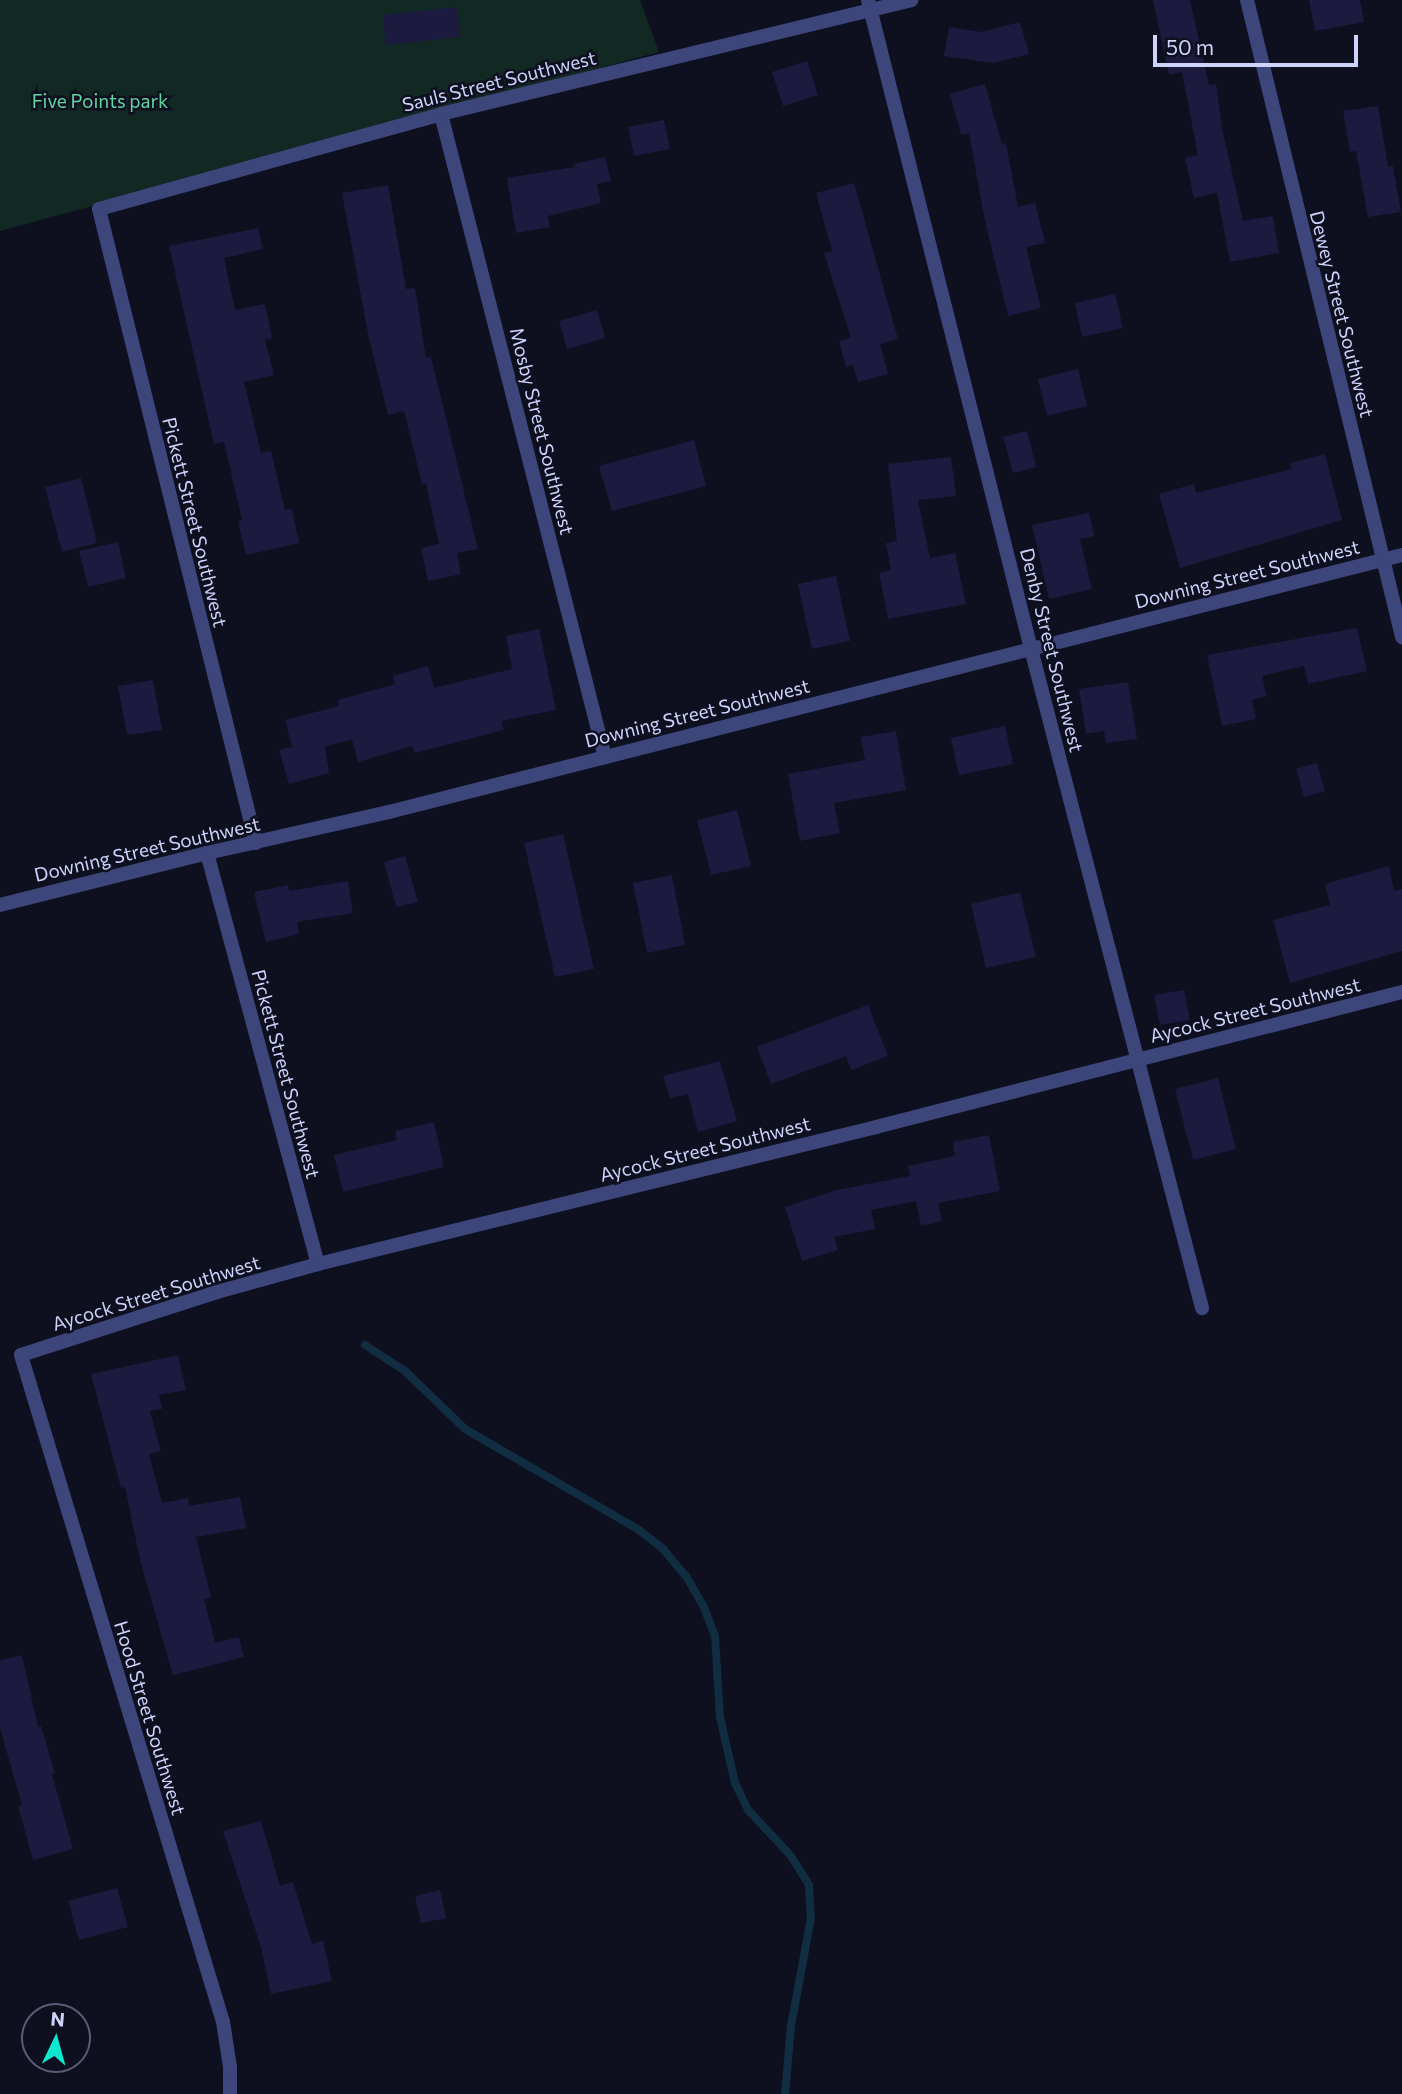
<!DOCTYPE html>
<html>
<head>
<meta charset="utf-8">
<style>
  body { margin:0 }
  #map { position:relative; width:1402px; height:2094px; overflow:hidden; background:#0e0f1f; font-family:Commissioner,sans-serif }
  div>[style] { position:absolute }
  .green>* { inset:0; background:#122823 }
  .stream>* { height:8px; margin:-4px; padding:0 4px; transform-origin:4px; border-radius:4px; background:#102d41 }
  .building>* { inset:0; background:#1c1b3f }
  .minor>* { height:14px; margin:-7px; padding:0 7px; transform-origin:7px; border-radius:7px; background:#3c467b }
  .tertiary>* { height:14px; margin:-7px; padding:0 7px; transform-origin:7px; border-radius:7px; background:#3c467b }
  span { translate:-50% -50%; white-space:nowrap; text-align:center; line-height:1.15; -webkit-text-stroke:5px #0e0f1f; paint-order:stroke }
  .street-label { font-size:19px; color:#cfd3fc }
  .park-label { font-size:19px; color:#61d6a1 }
  .north { position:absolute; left:21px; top:2003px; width:70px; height:70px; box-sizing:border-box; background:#0e0f1f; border:2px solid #5b5d77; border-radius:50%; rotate:5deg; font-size:19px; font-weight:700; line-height:28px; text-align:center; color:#cfd3fc }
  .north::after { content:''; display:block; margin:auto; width:24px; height:32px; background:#10e7d1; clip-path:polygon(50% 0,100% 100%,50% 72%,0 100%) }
  .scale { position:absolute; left:1153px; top:35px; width:205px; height:32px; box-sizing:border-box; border:4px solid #cfd3fc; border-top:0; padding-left:9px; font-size:21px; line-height:24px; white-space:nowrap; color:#cfd3fc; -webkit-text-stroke:5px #0e0f1f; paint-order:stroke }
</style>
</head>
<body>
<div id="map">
  <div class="green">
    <div style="clip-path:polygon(0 0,640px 0,659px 52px,0 231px)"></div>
  </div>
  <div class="stream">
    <div style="left:365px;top:1345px;width:48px;rotate:33deg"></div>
    <div style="left:405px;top:1371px;width:83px;rotate:44deg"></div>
    <div style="left:465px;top:1429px;width:201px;rotate:30.1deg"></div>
    <div style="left:639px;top:1530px;width:31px;rotate:38deg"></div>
    <div style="left:663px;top:1549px;width:35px;rotate:50deg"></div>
    <div style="left:686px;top:1576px;width:34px;rotate:60deg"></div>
    <div style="left:703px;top:1605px;width:33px;rotate:69deg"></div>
    <div style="left:715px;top:1636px;width:81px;rotate:86.5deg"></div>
    <div style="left:720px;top:1717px;width:68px;rotate:77.2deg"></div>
    <div style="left:735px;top:1783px;width:30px;rotate:64deg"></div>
    <div style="left:748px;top:1810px;width:63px;rotate:46.9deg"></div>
    <div style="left:791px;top:1856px;width:34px;rotate:58deg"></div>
    <div style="left:809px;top:1885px;width:33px;rotate:87deg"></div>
    <div style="left:811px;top:1918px;width:110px;rotate:100.5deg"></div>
    <div style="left:791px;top:2026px;width:68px;rotate:95deg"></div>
  </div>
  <div class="building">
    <div style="clip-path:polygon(1153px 0,1190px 0,1209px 85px,1216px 84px,1222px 128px,1243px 221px,1273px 216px,1279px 253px,1230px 262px,1217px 193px,1194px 198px,1185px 158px,1198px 155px,1182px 72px,1169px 75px)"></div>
    <div style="clip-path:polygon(1309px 0,1360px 0,1364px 22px,1315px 31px)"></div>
    <div style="clip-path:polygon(457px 7px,460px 37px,386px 45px,383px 15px)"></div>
    <div style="clip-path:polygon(1020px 22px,1029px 54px,993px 63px,944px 56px,949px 27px,981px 32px)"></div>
    <div style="clip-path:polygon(807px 61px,818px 95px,783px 106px,772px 72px)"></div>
    <div style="clip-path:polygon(985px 84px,1002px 144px,1006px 143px,1018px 207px,1035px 203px,1045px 243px,1026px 247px,1041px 308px,1008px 316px,984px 216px,969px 133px,961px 135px,950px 94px)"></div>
    <div style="clip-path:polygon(1378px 106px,1388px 167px,1393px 166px,1401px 212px,1368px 217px,1356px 151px,1350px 152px,1343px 111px)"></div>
    <div style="clip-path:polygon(664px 120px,670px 149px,634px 156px,628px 127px)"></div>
    <div style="clip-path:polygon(605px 157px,611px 181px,597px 184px,601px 203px,548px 216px,550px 227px,516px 233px,507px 178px,575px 167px,574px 164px)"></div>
    <div style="clip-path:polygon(854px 183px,898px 339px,880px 344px,888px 374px,858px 382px,853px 365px,846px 367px,839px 341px,851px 338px,824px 253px,832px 251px,816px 193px)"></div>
    <div style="clip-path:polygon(388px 185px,406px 289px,415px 288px,426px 358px,431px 357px,478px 549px,457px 553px,461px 574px,428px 581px,421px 548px,439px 544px,426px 483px,422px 484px,404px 411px,388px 415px,369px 339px,342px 193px)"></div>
    <div style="clip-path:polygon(258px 228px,263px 249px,224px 258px,235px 310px,265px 304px,272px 338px,265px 340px,274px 375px,244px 382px,261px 453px,271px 451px,285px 510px,292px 509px,299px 543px,246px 555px,238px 521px,242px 520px,224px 442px,214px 444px,169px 246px)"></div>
    <div style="clip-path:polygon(1115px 294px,1123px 328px,1082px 337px,1075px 303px)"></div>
    <div style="clip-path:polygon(597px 310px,605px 338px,567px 349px,559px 321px)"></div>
    <div style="clip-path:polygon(1078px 369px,1087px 406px,1047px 416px,1038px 379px)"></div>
    <div style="clip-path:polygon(1027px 431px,1036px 467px,1013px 473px,1003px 437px)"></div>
    <div style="clip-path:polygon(694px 440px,706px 486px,612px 511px,599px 466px)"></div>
    <div style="clip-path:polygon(1325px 454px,1342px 520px,1180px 568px,1159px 494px,1194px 484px,1196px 493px,1292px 469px,1290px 463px)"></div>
    <div style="clip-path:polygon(951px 457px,956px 496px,918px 500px,930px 558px,955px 553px,966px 604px,888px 619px,879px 573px,891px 570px,886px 543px,897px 541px,888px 464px)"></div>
    <div style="clip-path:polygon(81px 478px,97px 543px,62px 552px,45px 487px)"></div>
    <div style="clip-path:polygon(1089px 513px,1094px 536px,1080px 539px,1092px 589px,1049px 599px,1032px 525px)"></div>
    <div style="clip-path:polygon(118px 542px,126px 578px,88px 587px,79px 551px)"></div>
    <div style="clip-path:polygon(836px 576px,850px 641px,812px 649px,798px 584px)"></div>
    <div style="clip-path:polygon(1357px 628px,1367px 671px,1308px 684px,1304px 666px,1262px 676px,1267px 696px,1252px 700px,1256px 719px,1222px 726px,1207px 655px)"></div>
    <div style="clip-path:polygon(539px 629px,556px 710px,501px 721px,504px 730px,414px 753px,412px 746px,358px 762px,352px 740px,325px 746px,329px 773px,289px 784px,279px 750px,292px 747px,285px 720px,339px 706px,338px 700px,395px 684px,393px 676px,428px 666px,434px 688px,512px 669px,506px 636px)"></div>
    <div style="clip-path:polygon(153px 680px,162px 730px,127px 735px,118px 686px)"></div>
    <div style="clip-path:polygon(1128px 682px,1137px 739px,1106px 743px,1104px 731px,1086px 734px,1079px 689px)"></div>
    <div style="clip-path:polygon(1005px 726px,1013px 764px,959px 775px,951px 738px)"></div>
    <div style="clip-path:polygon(896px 731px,906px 790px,834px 803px,840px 833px,800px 841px,788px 774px,865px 760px,861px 737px)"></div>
    <div style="clip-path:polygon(1317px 763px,1325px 791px,1304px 797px,1296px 769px)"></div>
    <div style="clip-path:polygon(737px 810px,751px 866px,711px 875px,697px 820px)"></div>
    <div style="clip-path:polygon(563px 834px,594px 969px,555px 977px,524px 843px)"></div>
    <div style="clip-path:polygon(405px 856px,418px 902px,396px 907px,384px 862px)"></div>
    <div style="clip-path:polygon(1389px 866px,1394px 891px,1402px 889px,1402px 951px,1290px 983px,1273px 920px,1330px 905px,1325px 884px)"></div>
    <div style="clip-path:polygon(672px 875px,685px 945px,647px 953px,633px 883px)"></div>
    <div style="clip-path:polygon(348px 881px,353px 913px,297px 922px,299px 934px,266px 942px,254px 892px,288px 885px,289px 891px)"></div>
    <div style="clip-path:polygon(1020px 892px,1036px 957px,986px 968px,971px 904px)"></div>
    <div style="clip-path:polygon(1184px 990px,1190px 1020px,1160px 1025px,1154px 995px)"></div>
    <div style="clip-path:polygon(868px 1005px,888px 1056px,851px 1070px,846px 1056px,771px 1084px,757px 1047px)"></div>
    <div style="clip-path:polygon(720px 1061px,737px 1121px,698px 1132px,688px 1094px,670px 1098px,663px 1076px)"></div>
    <div style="clip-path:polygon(1218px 1078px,1236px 1149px,1193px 1160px,1175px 1089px)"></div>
    <div style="clip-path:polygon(434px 1122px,444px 1167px,343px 1192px,334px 1155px,397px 1140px,395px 1131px)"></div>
    <div style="clip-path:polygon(989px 1135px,1000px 1191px,938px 1203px,942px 1221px,921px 1226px,916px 1201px,871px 1210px,875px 1229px,834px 1237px,838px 1250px,802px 1261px,785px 1207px,837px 1190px,910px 1176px,908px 1166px,955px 1156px,953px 1142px)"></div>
    <div style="clip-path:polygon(178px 1355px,186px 1390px,159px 1395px,162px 1409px,150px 1411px,161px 1451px,149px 1454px,162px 1503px,188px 1498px,189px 1506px,240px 1497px,246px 1528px,196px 1537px,211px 1597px,204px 1599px,215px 1643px,239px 1637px,244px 1657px,173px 1675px,140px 1560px,125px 1487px,121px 1488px,91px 1374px)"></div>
    <div style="clip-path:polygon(22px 1655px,38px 1727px,41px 1726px,55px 1773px,52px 1774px,73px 1849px,33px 1860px,18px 1806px,22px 1805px,0 1728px,0 1660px)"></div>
    <div style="clip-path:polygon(261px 1821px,280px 1886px,293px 1882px,312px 1944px,323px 1941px,332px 1981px,271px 1994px,261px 1947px,223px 1831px)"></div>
    <div style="clip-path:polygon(117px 1888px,128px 1927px,79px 1940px,68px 1901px)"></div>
    <div style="clip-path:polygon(440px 1890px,446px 1918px,421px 1923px,415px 1896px)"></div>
  </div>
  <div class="minor">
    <div style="left:868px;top:0;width:669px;rotate:75.9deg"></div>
    <div style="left:1031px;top:649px;width:681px;rotate:75.45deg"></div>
    <div style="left:1247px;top:0;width:656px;rotate:76.32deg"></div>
    <div style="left:441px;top:114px;width:664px;rotate:75.69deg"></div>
    <div style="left:256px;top:843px;width:653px;rotate:-103.91deg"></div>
    <div style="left:99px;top:209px;width:355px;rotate:-15.5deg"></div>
    <div style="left:441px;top:114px;width:484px;rotate:-13.6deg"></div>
    <div style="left:207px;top:853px;width:426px;rotate:74.9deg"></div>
    <div style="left:230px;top:2094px;width:27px;rotate:-90deg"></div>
    <div style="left:230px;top:2067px;width:46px;rotate:-98.8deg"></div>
    <div style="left:223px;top:2022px;width:697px;rotate:-106.85deg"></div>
    <div style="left:21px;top:1355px;width:206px;rotate:-17.8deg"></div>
    <div style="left:217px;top:1292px;width:105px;rotate:-15.5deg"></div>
    <div style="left:318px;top:1264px;width:575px;rotate:-13.79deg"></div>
    <div style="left:876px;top:1127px;width:543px;rotate:-14.39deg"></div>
  </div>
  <div class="tertiary">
    <div style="left:0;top:905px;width:213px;rotate:-14.1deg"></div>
    <div style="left:207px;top:853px;width:187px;rotate:-12.7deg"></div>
    <div style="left:389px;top:812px;width:1045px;rotate:-14.24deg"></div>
  </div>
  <div class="street-label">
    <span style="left:499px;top:81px;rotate:-14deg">Sauls Street Southwest</span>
    <span style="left:1342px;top:314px;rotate:76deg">Dewey Street Southwest</span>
    <span style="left:542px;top:431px;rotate:76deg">Mosby Street Southwest</span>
    <span style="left:195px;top:522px;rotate:76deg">Pickett Street Southwest</span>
    <span style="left:1247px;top:574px;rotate:-14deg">Downing Street Southwest</span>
    <span style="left:1052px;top:650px;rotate:76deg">Denby Street Southwest</span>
    <span style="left:697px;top:713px;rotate:-14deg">Downing Street Southwest</span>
    <span style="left:147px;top:849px;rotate:-13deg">Downing Street Southwest</span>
    <span style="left:1255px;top:1010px;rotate:-14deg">Aycock Street Southwest</span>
    <span style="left:286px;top:1074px;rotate:75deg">Pickett Street Southwest</span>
    <span style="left:705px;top:1149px;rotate:-14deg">Aycock Street Southwest</span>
    <span style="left:156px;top:1293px;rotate:-17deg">Aycock Street Southwest</span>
    <span style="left:150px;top:1718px;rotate:73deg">Hood Street Southwest</span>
  </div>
  <div class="park-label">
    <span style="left:100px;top:101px">Five Points park</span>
  </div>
  <div class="north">N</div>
  <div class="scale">50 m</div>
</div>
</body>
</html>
